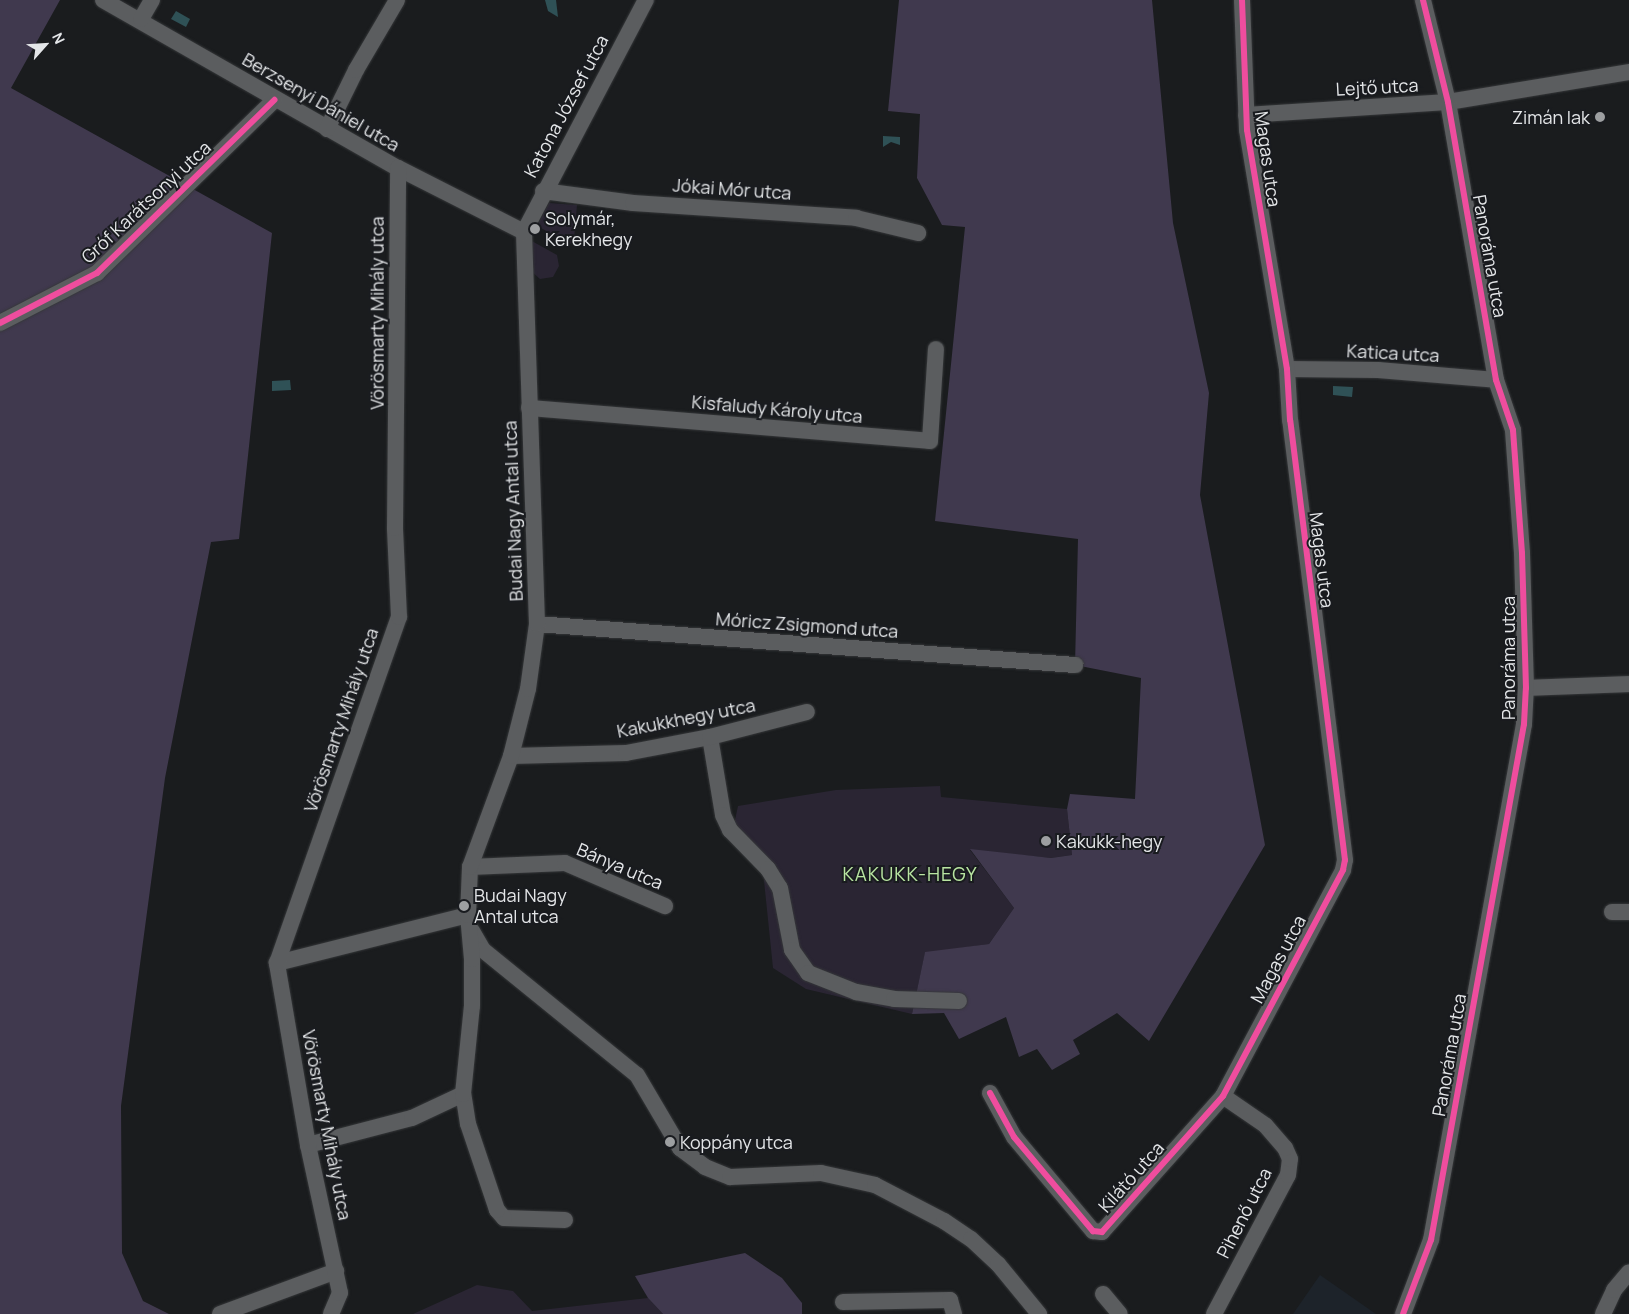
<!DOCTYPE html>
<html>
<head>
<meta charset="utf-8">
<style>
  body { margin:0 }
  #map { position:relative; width:1629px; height:1314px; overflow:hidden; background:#1a1c1e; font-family:Manrope,sans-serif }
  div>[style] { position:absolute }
  .built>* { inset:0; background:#1d232a }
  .green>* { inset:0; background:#2a2533 }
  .forest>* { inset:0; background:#40394e }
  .water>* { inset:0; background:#2f5156 }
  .roads { filter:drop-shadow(0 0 1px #353739) drop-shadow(0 0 1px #353739) }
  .minor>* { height:16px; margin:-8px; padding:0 8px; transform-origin:8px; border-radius:8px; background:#5b5d5f }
  .cycleway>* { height:6px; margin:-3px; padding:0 3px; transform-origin:3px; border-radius:3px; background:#ef4d9e }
  .dots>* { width:14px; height:14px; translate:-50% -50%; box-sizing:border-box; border:2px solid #191b1f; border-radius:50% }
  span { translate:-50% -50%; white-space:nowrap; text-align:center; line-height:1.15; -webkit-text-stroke:4px #191b1f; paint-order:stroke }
  .street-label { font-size:18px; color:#e4e6e8 }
  .poi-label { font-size:18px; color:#e4e6e8 }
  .right { translate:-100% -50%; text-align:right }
  .left { translate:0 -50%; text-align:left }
  .neighbourhood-label { font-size:19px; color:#b9e5a2; letter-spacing:1px }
  .north { position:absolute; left:20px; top:20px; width:50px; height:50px; -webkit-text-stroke:4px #191b1f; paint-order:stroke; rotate:64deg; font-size:14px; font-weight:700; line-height:20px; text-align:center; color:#e4e6e8 }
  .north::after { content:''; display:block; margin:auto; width:18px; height:22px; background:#e4e6e8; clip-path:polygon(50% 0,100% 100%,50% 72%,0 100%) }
</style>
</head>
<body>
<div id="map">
  <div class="built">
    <div style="clip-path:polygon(1320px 1275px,1376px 1314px,1293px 1314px)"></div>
  </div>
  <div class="green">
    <div style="clip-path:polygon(549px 203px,577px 205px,574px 240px,571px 244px,537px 226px)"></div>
    <div style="clip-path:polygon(530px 240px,557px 255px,559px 266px,553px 277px,540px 279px,531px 271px)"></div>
    <div style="clip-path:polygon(940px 786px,941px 797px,1067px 809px,1072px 855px,1051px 858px,970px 850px,1014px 908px,989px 944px,925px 953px,912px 1014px,806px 989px,773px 968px,763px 871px,731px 839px,738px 806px,836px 790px)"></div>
    <div style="clip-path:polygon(477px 1285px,513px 1291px,532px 1311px,648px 1298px,663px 1314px,413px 1314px)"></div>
  </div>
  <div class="forest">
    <div style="clip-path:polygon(0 0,60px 0,11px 88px,272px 233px,239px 539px,211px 542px,165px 778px,121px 1106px,122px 1253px,143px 1301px,169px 1314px,0 1314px)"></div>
    <div style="clip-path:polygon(899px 0,1152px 0,1173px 223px,1209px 393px,1200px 495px,1265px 845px,1149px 1041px,1117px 1013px,1073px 1040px,1080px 1054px,1052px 1070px,1037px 1049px,1019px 1057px,1006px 1017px,959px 1039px,944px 1013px,912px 1014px,925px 952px,989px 944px,1014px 908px,970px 849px,1051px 858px,1072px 855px,1067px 809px,1070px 794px,1135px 799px,1141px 678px,1075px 665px,1078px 539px,935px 521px,965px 227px,942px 225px,917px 178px,920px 114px,888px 111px)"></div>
    <div style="clip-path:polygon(745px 1253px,782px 1278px,802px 1303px,802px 1314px,663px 1314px,648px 1298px,635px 1276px)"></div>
  </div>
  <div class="water">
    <div style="clip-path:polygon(545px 0,556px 0,558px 17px,548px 11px)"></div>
    <div style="clip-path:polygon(176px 11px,190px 19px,186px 27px,171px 19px)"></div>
    <div style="clip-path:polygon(883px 136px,900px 137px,900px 145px,891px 142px,883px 147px)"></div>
    <div style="clip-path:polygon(290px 380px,291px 390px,272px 391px,272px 381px)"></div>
    <div style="clip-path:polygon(1333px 386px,1353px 387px,1352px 397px,1333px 395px)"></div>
  </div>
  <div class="roads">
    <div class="minor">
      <div style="left:103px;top:0;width:339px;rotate:29.7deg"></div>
      <div style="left:398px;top:168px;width:141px;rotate:26.9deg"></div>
      <div style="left:141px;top:19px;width:22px;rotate:-60deg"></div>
      <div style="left:1246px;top:115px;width:202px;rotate:-3.7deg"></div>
      <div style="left:1448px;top:102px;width:183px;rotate:-9.4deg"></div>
      <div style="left:327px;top:129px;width:66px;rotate:-63.8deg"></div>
      <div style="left:356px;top:70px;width:81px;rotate:-59.6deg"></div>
      <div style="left:543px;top:191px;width:91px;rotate:7.6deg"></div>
      <div style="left:633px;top:203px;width:224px;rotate:3.8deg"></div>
      <div style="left:856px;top:218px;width:64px;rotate:13.6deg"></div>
      <div style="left:0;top:323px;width:109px;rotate:-27.3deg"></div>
      <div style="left:97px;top:273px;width:248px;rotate:-44.3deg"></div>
      <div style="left:1287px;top:369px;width:91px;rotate:0.6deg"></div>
      <div style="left:1378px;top:370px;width:118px;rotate:4.8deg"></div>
      <div style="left:529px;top:408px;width:402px;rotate:4.7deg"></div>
      <div style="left:930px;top:441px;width:92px;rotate:-86.3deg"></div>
      <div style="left:537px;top:624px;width:540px;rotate:4.36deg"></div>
      <div style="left:1526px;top:688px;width:103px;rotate:-2.2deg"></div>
      <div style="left:710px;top:737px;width:79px;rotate:80.5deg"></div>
      <div style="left:723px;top:815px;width:17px;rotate:65deg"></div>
      <div style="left:730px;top:830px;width:54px;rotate:45.7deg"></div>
      <div style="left:768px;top:869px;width:22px;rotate:58deg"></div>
      <div style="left:780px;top:888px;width:63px;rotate:79deg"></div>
      <div style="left:792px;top:950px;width:28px;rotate:55deg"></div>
      <div style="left:808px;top:973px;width:52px;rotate:21.6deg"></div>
      <div style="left:856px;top:992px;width:39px;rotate:10deg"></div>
      <div style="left:894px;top:999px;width:65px;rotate:1.8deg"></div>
      <div style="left:511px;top:756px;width:115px;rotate:-1.5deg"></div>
      <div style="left:626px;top:753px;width:86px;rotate:-10.8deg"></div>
      <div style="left:710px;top:737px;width:100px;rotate:-14.5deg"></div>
      <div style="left:470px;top:867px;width:95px;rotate:-2.4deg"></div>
      <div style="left:565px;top:863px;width:109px;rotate:23.3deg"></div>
      <div style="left:1612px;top:912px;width:17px"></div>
      <div style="left:472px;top:931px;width:22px;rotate:60deg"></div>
      <div style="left:483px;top:950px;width:198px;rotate:39.1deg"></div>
      <div style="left:637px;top:1075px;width:85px;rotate:59.5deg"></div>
      <div style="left:680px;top:1148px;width:31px;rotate:37deg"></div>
      <div style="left:705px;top:1167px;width:27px;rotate:22deg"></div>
      <div style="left:730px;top:1177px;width:91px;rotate:-2.5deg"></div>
      <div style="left:821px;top:1173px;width:55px;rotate:12.5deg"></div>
      <div style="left:875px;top:1185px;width:78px;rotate:27.6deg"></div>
      <div style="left:944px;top:1221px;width:32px;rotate:34deg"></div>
      <div style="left:971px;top:1239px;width:37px;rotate:43deg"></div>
      <div style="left:998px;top:1264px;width:65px;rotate:50.6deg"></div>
      <div style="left:277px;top:963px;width:197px;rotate:-14.1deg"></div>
      <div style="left:990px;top:1093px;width:50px;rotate:61.4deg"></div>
      <div style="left:1014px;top:1137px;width:123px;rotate:50deg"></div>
      <div style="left:1093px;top:1231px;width:9px;rotate:6deg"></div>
      <div style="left:1102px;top:1232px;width:182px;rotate:-48.3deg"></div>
      <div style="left:1223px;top:1096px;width:256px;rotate:-62deg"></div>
      <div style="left:1343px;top:870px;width:10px;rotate:-79deg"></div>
      <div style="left:1345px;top:860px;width:443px;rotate:-97.1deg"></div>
      <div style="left:1290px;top:420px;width:51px;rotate:-93.4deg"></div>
      <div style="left:1287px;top:369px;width:242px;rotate:-99.5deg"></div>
      <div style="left:1247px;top:130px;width:130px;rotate:-92.2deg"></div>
      <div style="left:308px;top:1145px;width:107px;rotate:-14.6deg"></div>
      <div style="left:412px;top:1118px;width:56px;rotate:-25.2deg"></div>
      <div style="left:565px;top:1220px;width:61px;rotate:-178.1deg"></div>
      <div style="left:504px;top:1218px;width:11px;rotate:-131deg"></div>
      <div style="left:497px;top:1210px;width:91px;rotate:-108.6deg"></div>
      <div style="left:468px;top:1124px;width:30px;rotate:-99deg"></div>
      <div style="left:463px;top:1094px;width:88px;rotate:-84.2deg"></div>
      <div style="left:472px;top:1006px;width:47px;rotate:-90deg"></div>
      <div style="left:472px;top:959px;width:44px;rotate:-95.2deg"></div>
      <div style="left:468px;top:915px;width:48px;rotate:-87.6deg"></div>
      <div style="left:470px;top:867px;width:118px;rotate:-69.7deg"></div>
      <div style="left:511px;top:756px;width:69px;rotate:-75.8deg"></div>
      <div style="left:528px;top:689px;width:66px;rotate:-82.1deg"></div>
      <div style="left:537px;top:624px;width:392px;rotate:-91.9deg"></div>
      <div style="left:524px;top:232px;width:262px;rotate:-62.3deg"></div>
      <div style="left:1103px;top:1294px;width:26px;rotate:50deg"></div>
      <div style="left:843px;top:1302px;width:107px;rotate:-1.1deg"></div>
      <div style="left:950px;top:1300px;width:15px;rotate:74deg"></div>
      <div style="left:220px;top:1314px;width:124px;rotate:-20.3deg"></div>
      <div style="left:331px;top:1314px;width:23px;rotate:-67deg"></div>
      <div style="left:340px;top:1293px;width:151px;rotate:-102.2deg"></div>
      <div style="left:308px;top:1145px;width:185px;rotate:-99.7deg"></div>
      <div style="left:277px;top:963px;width:367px;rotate:-70.6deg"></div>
      <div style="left:399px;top:617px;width:89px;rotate:-92.6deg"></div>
      <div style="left:395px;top:528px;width:360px;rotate:-89.5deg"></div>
      <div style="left:1214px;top:1314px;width:157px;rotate:-62deg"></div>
      <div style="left:1288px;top:1175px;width:16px;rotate:-83deg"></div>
      <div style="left:1290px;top:1159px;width:12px;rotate:-114deg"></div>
      <div style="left:1285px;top:1148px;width:30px;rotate:-131deg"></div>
      <div style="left:1265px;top:1125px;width:51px;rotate:-145.4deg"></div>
      <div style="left:1403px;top:1314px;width:79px;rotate:-69.3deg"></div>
      <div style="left:1431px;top:1240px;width:524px;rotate:-79.78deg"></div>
      <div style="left:1524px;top:724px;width:36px;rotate:-87deg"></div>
      <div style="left:1526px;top:688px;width:135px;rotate:-91.7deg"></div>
      <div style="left:1522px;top:553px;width:123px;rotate:-94.2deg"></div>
      <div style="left:1513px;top:430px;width:53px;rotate:-108.8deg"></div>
      <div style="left:1496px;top:380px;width:282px;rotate:-99.8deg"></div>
      <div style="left:1448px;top:102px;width:105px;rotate:-103.8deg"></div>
      <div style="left:1603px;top:1314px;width:26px;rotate:-65deg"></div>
      <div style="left:1614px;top:1290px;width:23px;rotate:-50deg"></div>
    </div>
  </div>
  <div class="cycleway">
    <div style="left:0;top:323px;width:109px;rotate:-27.3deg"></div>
    <div style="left:97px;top:273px;width:248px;rotate:-44.3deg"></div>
    <div style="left:990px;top:1093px;width:50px;rotate:61.4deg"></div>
    <div style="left:1014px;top:1137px;width:123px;rotate:50deg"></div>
    <div style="left:1093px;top:1231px;width:9px;rotate:6deg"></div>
    <div style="left:1102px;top:1232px;width:182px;rotate:-48.3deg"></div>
    <div style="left:1223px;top:1096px;width:256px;rotate:-62deg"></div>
    <div style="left:1343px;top:870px;width:10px;rotate:-79deg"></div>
    <div style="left:1345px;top:860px;width:443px;rotate:-97.1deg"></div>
    <div style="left:1290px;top:420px;width:51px;rotate:-93.4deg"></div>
    <div style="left:1287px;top:369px;width:242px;rotate:-99.5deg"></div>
    <div style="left:1247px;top:130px;width:130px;rotate:-92.2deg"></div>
    <div style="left:1403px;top:1314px;width:79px;rotate:-69.3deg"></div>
    <div style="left:1431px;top:1240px;width:524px;rotate:-79.78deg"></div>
    <div style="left:1524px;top:724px;width:36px;rotate:-87deg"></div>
    <div style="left:1526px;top:688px;width:135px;rotate:-91.7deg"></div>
    <div style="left:1522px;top:553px;width:123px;rotate:-94.2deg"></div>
    <div style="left:1513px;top:430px;width:53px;rotate:-108.8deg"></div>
    <div style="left:1496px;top:380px;width:282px;rotate:-99.8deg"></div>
    <div style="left:1448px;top:102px;width:105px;rotate:-103.8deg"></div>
  </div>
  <div class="dots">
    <div style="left:1600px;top:117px;background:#9d9fa1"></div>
    <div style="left:535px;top:229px;background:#9d9fa1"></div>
    <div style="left:1046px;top:841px;background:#9d9fa1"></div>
    <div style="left:464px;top:906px;background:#9d9fa1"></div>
    <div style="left:670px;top:1142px;background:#9d9fa1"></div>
  </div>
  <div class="street-label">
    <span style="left:1377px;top:87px;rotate:-3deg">Lejtő utca</span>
    <span style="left:321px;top:102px;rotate:30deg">Berzsenyi Dániel utca</span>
    <span style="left:566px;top:106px;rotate:-62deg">Katona József utca</span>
    <span style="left:1268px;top:159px;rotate:82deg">Magas utca</span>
    <span style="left:732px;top:189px;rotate:4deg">Jókai Mór utca</span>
    <span style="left:146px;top:202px;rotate:-43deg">Gróf Karátsonyi utca</span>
    <span style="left:1490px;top:256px;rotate:80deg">Panoráma utca</span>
    <span style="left:377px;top:313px;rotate:-90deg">Vörösmarty Mihály utca</span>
    <span style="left:1393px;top:353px;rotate:3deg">Katica utca</span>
    <span style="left:777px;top:409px;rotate:5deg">Kisfaludy Károly utca</span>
    <span style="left:513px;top:511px;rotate:-92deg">Budai Nagy Antal utca</span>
    <span style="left:1322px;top:560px;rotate:83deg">Magas utca</span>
    <span style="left:807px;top:625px;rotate:4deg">Móricz Zsigmond utca</span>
    <span style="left:1508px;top:658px;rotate:-90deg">Panoráma utca</span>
    <span style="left:686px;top:718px;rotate:-11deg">Kakukkhegy utca</span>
    <span style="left:341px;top:720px;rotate:-71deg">Vörösmarty Mihály utca</span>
    <span style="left:620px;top:866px;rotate:23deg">Bánya utca</span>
    <span style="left:1278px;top:959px;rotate:-62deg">Magas utca</span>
    <span style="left:1449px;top:1055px;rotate:-80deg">Panoráma utca</span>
    <span style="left:327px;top:1125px;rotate:79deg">Vörösmarty Mihály utca</span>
    <span style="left:1131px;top:1177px;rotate:-48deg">Kilátó utca</span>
    <span style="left:1244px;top:1213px;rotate:-63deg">Pihenő utca</span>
  </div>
  <div class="poi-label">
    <span class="right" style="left:1590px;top:117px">Zimán lak</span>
    <span class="left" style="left:545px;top:229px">Solymár,<br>Kerekhegy</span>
    <span class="left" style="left:1056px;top:841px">Kakukk-hegy</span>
    <span class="left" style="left:474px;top:906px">Budai Nagy<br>Antal utca</span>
    <span class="left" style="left:680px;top:1142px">Koppány utca</span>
  </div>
  <div class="neighbourhood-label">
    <span style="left:910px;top:875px">KAKUKK-HEGY</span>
  </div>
  <div class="north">N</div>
</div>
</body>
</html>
